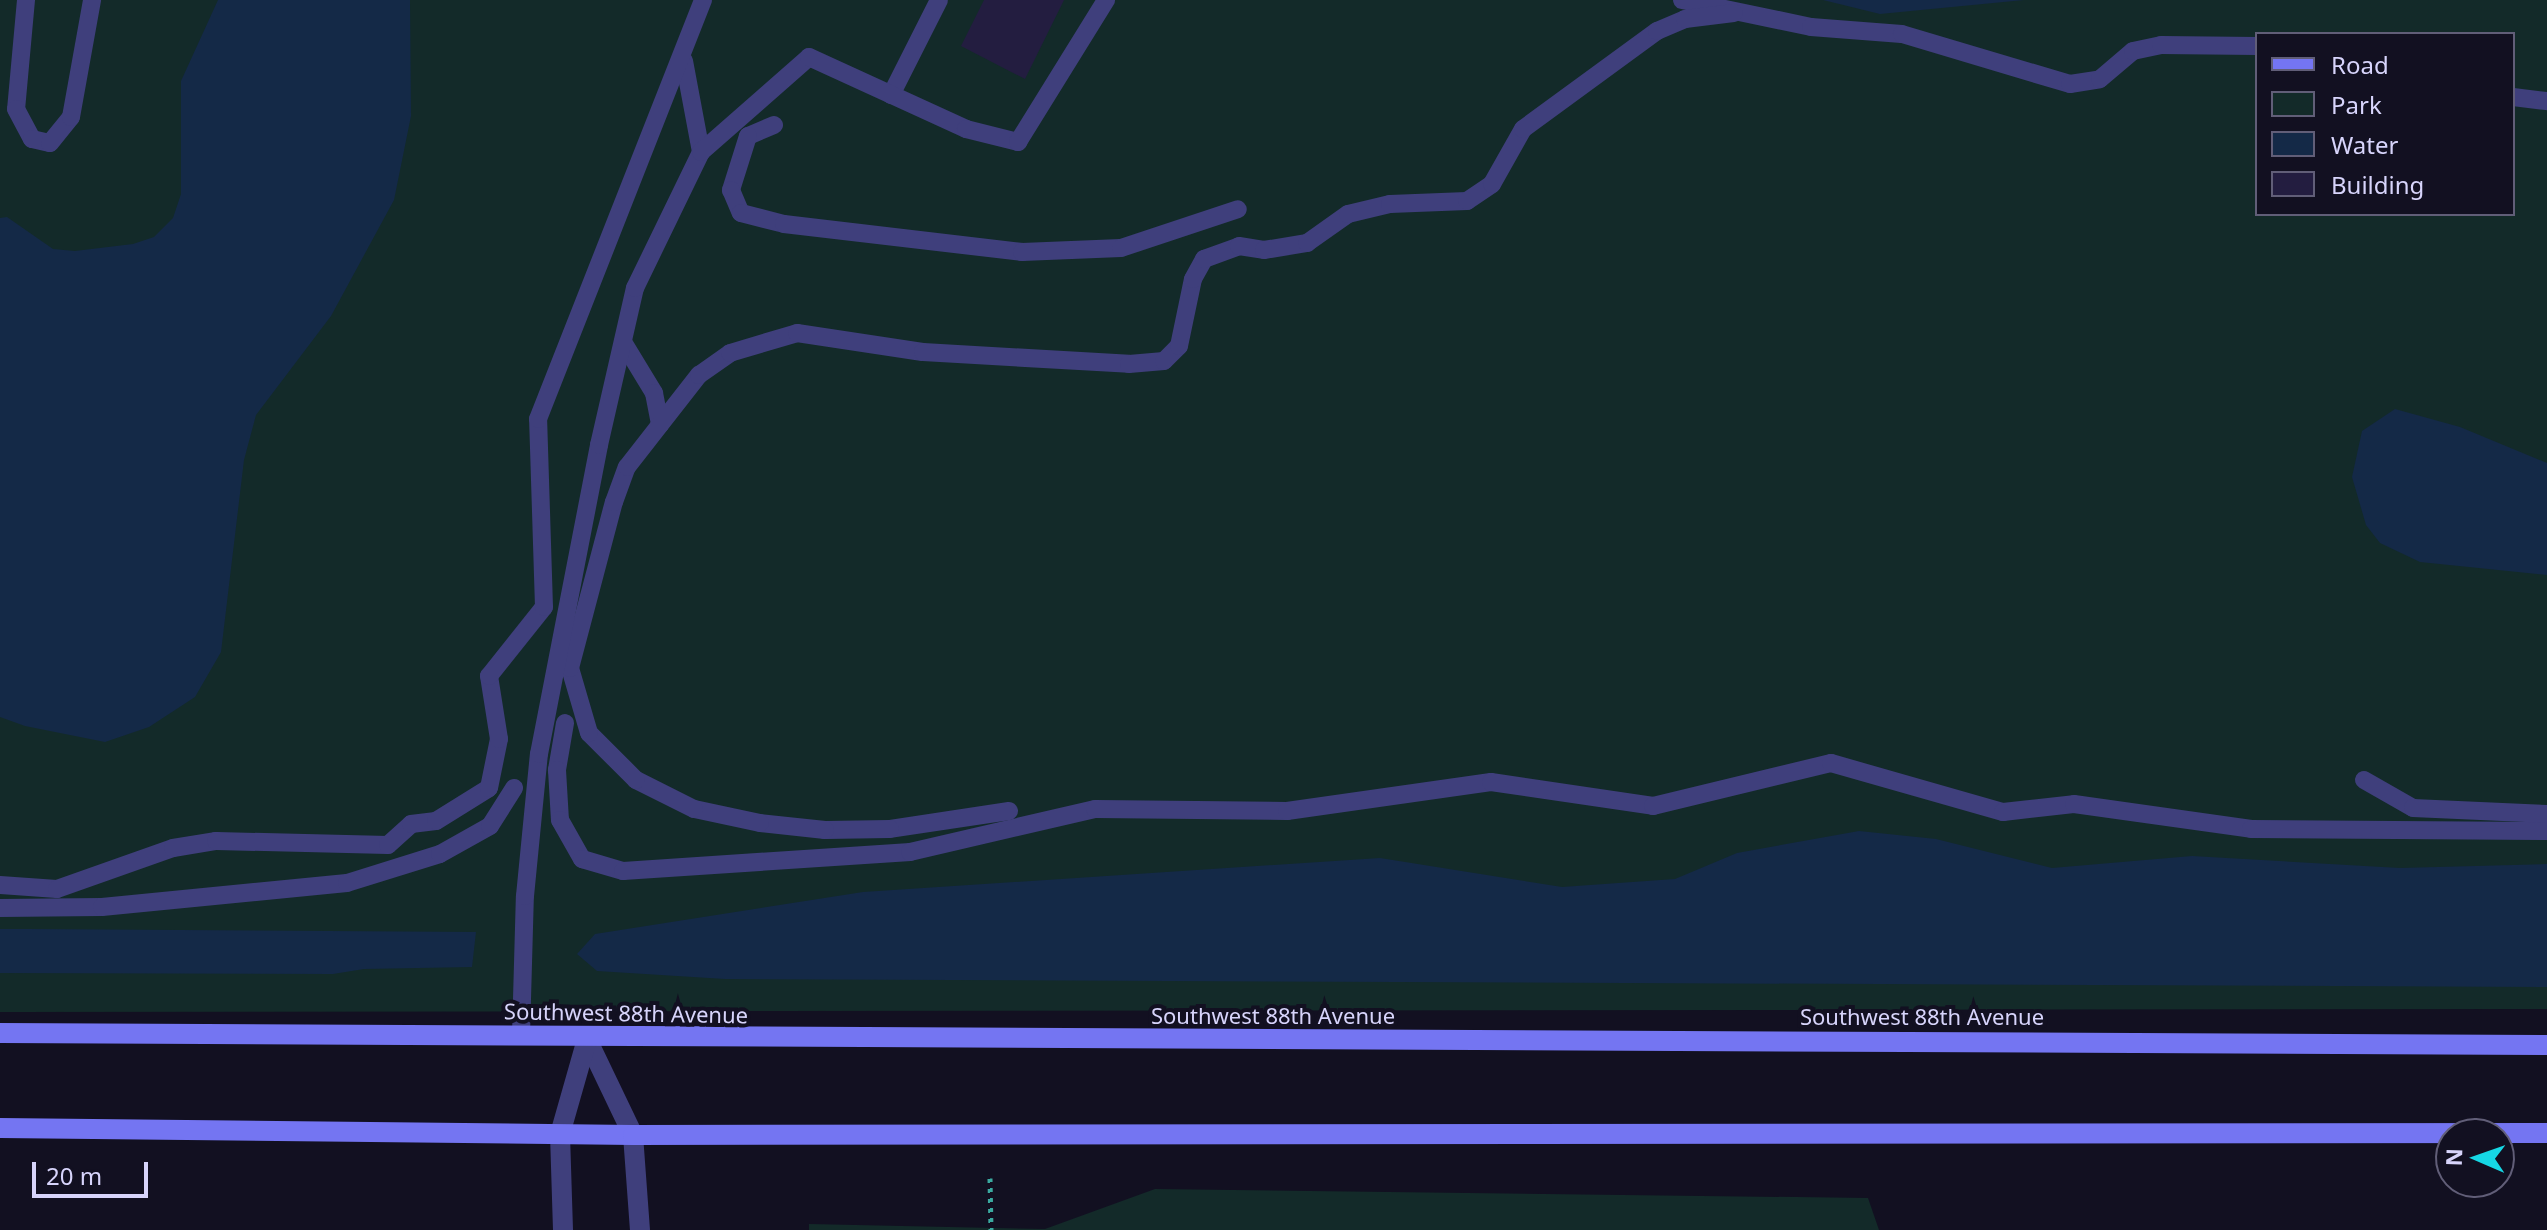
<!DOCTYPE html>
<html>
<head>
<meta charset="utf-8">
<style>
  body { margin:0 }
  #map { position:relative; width:2547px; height:1230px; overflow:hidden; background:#121021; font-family:"Noto Sans",sans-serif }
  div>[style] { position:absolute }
  .green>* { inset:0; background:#132a29 }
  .water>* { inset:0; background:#142947 }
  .building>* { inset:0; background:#231d40 }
  .path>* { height:5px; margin-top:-2.5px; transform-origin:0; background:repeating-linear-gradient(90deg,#3aa99f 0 4px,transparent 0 10px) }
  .lane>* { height:18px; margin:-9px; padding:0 9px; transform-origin:9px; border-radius:9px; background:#3f3f7c }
  .street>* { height:20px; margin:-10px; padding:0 10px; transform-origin:10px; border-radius:10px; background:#3f3f7c }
  .secondary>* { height:20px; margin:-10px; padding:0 10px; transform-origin:10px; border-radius:10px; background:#7475f2 }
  span { translate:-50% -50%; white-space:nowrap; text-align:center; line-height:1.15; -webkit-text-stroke:8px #121021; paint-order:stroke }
  .street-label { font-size:22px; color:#d7d4fb }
  .legend { position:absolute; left:2255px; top:32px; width:260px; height:184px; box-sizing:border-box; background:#121021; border:2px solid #615e78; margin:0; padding:10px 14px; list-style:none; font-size:24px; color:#d7d4fb }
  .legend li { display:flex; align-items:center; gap:16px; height:40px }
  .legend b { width:40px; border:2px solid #615e78 }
  .north { position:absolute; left:2435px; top:1118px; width:80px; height:80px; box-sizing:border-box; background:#121021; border:2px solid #615e78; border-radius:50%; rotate:272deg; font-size:22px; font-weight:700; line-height:32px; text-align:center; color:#d7d4fb }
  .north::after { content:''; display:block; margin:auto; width:28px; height:36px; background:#16d7e5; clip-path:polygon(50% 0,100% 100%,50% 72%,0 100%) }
  .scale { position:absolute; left:32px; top:1162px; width:116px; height:36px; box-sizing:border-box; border:4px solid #d7d4fb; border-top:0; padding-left:10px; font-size:24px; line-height:28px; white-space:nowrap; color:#d7d4fb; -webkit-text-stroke:6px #121021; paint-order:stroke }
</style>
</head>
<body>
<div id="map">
  <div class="green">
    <div style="clip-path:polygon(evenodd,0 0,2547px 0,2547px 1009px,0 1012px,0 0,2257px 34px,2513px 34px,2513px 214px,2257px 214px,2257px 34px)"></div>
    <div style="clip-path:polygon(1155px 1189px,1868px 1198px,1879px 1230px,809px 1230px,809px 1224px,1045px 1229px)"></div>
  </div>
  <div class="water">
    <div style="clip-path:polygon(218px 0,410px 0,411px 116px,394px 200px,331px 316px,256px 415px,244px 460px,221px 652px,195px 697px,149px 727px,105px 742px,25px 726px,0 717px,0 218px,7px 217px,53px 249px,75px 251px,133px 244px,154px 237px,173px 218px,181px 194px,181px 81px)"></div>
    <div style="clip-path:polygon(1823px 0,2024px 0,1880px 14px)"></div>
    <div style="clip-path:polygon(2395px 409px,2460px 427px,2547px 463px,2547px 575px,2420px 562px,2380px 543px,2366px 525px,2352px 477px,2362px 431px)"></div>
    <div style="clip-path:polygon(1859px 831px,1936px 839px,2052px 868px,2192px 856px,2400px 868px,2547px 864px,2547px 987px,725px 979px,597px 971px,577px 954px,595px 934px,863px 892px,1380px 858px,1562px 887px,1675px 879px,1737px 853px)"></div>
    <div style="clip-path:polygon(0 929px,27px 929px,476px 932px,472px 967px,364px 969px,333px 974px,0 973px)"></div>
  </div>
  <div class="building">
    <div style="clip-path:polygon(984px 0,1064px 0,1025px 79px,961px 46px)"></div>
  </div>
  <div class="path">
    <div style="left:990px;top:1178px;width:52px;rotate:88.9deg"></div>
  </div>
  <div class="lane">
    <div style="left:26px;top:0;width:109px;rotate:95.2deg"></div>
    <div style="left:16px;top:109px;width:34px;rotate:62deg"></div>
    <div style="left:32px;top:139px;width:18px;rotate:13deg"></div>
    <div style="left:50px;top:143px;width:33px;rotate:-51deg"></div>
    <div style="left:71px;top:117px;width:119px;rotate:-79.8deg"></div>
    <div style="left:1682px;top:0;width:132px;rotate:11.8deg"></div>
    <div style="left:1811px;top:27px;width:91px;rotate:4.4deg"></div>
    <div style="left:1902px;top:34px;width:175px;rotate:16.6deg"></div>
    <div style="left:2070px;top:84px;width:30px;rotate:-9deg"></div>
    <div style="left:2100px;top:79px;width:43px;rotate:-40.3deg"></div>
    <div style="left:2133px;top:51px;width:29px;rotate:-12deg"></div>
    <div style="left:2161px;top:45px;width:96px;rotate:0.6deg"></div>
    <div style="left:684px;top:61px;width:93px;rotate:79.4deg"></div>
    <div style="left:891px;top:95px;width:106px;rotate:-63.2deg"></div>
    <div style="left:2513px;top:97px;width:34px;rotate:7deg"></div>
    <div style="left:774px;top:125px;width:28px;rotate:157deg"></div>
    <div style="left:748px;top:136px;width:57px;rotate:107.5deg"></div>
    <div style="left:731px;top:190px;width:25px;rotate:67deg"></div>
    <div style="left:741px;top:213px;width:44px;rotate:14.3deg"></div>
    <div style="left:784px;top:224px;width:240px;rotate:6.7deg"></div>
    <div style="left:1022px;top:252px;width:99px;rotate:-2.3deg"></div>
    <div style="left:1121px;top:248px;width:123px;rotate:-18.4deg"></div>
    <div style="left:623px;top:342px;width:60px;rotate:58.7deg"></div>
    <div style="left:654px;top:393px;width:32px;rotate:79deg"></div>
    <div style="left:565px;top:723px;width:48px;rotate:99.7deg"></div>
    <div style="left:557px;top:770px;width:50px;rotate:86.6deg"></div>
    <div style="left:560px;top:820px;width:45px;rotate:60.6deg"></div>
    <div style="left:582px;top:859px;width:43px;rotate:16.3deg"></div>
    <div style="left:623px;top:871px;width:288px;rotate:-3.8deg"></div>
    <div style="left:910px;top:852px;width:190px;rotate:-13.1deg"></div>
    <div style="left:1095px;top:809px;width:192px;rotate:0.6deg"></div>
    <div style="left:1287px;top:811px;width:206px;rotate:-8.1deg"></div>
    <div style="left:1491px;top:782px;width:164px;rotate:8.4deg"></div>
    <div style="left:1653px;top:806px;width:183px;rotate:-13.6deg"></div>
    <div style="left:1831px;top:763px;width:179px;rotate:15.9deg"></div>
    <div style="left:2003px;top:812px;width:71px;rotate:-6.4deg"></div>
    <div style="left:2074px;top:804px;width:179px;rotate:8deg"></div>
    <div style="left:2251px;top:829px;width:296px;rotate:0.4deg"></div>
    <div style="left:2364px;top:780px;width:56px;rotate:29.7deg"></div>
    <div style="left:2413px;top:808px;width:134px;rotate:2.6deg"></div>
    <div style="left:1009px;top:811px;width:120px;rotate:171.4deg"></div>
    <div style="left:890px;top:829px;width:65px;rotate:179.1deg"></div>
    <div style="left:825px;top:830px;width:65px;rotate:-173.9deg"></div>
    <div style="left:760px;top:823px;width:67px;rotate:-168deg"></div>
    <div style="left:694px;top:809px;width:65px;rotate:-153.4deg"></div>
    <div style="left:636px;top:780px;width:66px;rotate:-135deg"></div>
    <div style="left:589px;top:733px;width:68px;rotate:-106.3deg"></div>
    <div style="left:570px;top:668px;width:172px;rotate:-75.2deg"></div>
    <div style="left:614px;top:502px;width:37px;rotate:-70deg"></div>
    <div style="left:627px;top:467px;width:117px;rotate:-52deg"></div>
    <div style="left:699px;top:375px;width:38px;rotate:-35deg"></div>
    <div style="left:730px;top:353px;width:70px;rotate:-16.6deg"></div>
    <div style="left:797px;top:333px;width:127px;rotate:8.6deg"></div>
    <div style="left:923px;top:352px;width:206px;rotate:3.3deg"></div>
    <div style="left:1129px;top:364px;width:35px;rotate:-5deg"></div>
    <div style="left:1164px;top:361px;width:21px;rotate:-45deg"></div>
    <div style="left:1179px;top:346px;width:68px;rotate:-78.2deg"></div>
    <div style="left:1193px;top:279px;width:23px;rotate:-61deg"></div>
    <div style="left:1204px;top:259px;width:37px;rotate:-20deg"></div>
    <div style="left:1239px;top:246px;width:25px;rotate:9deg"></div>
    <div style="left:1264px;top:250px;width:44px;rotate:-9.2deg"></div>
    <div style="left:1307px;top:243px;width:50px;rotate:-35.3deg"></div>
    <div style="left:1348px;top:214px;width:43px;rotate:-13.4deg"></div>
    <div style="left:1390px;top:204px;width:77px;rotate:-2.2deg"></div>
    <div style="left:1467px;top:201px;width:30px;rotate:-34deg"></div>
    <div style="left:1492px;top:184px;width:63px;rotate:-60.6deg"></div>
    <div style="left:1523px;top:129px;width:166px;rotate:-36.2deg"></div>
    <div style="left:1657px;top:31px;width:30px;rotate:-23deg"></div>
    <div style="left:1685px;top:19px;width:49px;rotate:-7deg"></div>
    <div style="left:0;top:885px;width:57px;rotate:4deg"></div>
    <div style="left:57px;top:889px;width:123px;rotate:-19.5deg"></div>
    <div style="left:173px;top:848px;width:44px;rotate:-9.2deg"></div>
    <div style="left:216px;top:841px;width:172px;rotate:1.3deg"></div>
    <div style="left:388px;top:845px;width:31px;rotate:-42deg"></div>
    <div style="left:411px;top:824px;width:25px;rotate:-7deg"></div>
    <div style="left:436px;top:821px;width:62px;rotate:-31.9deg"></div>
    <div style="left:489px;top:788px;width:50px;rotate:-78.5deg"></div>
    <div style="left:499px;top:739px;width:64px;rotate:-99deg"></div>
    <div style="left:489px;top:676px;width:88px;rotate:-51.4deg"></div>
    <div style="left:544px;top:607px;width:188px;rotate:-91.8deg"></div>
    <div style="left:538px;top:419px;width:450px;rotate:-68.5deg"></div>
    <div style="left:0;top:908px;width:102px;rotate:-0.6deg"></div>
    <div style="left:102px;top:907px;width:246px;rotate:-5.6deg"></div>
    <div style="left:347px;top:883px;width:97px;rotate:-17.3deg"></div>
    <div style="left:440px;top:854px;width:57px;rotate:-29.2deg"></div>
    <div style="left:490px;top:826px;width:45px;rotate:-57.7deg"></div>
    <div style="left:521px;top:1035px;width:139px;rotate:-88.4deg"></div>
    <div style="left:525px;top:896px;width:143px;rotate:-84.4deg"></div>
    <div style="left:539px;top:754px;width:315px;rotate:-79deg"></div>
    <div style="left:599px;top:445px;width:161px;rotate:-77.1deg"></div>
    <div style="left:635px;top:288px;width:151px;rotate:-64.1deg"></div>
    <div style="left:701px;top:152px;width:144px;rotate:-41.3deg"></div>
    <div style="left:809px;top:57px;width:173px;rotate:24.6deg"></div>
    <div style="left:966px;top:129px;width:54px;rotate:14deg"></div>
    <div style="left:1018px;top:142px;width:167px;rotate:-58.2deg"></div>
  </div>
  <div class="street">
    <div style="left:587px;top:1039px;width:106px;rotate:64.4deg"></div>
    <div style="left:633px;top:1135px;width:95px;rotate:85.8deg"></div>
    <div style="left:563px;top:1230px;width:96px;rotate:-91.8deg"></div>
    <div style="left:560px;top:1134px;width:99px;rotate:-74.1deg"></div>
  </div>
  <div class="secondary">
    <div style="left:0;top:1033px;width:2547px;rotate:0.27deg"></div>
    <div style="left:0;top:1128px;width:633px;rotate:0.63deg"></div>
    <div style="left:633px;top:1135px;width:1914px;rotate:-0.06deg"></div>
  </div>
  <div class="street-label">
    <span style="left:626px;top:1013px;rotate:1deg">Southwest 88th Avenue</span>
    <span style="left:1273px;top:1016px">Southwest 88th Avenue</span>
    <span style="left:1922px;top:1017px">Southwest 88th Avenue</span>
  </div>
  <ul class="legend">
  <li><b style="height:10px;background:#7475f2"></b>Road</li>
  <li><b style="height:22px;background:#132a29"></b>Park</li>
  <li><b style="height:22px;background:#142947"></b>Water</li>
  <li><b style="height:22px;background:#231d40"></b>Building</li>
  </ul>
  <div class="north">N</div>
  <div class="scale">20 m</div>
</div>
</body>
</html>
